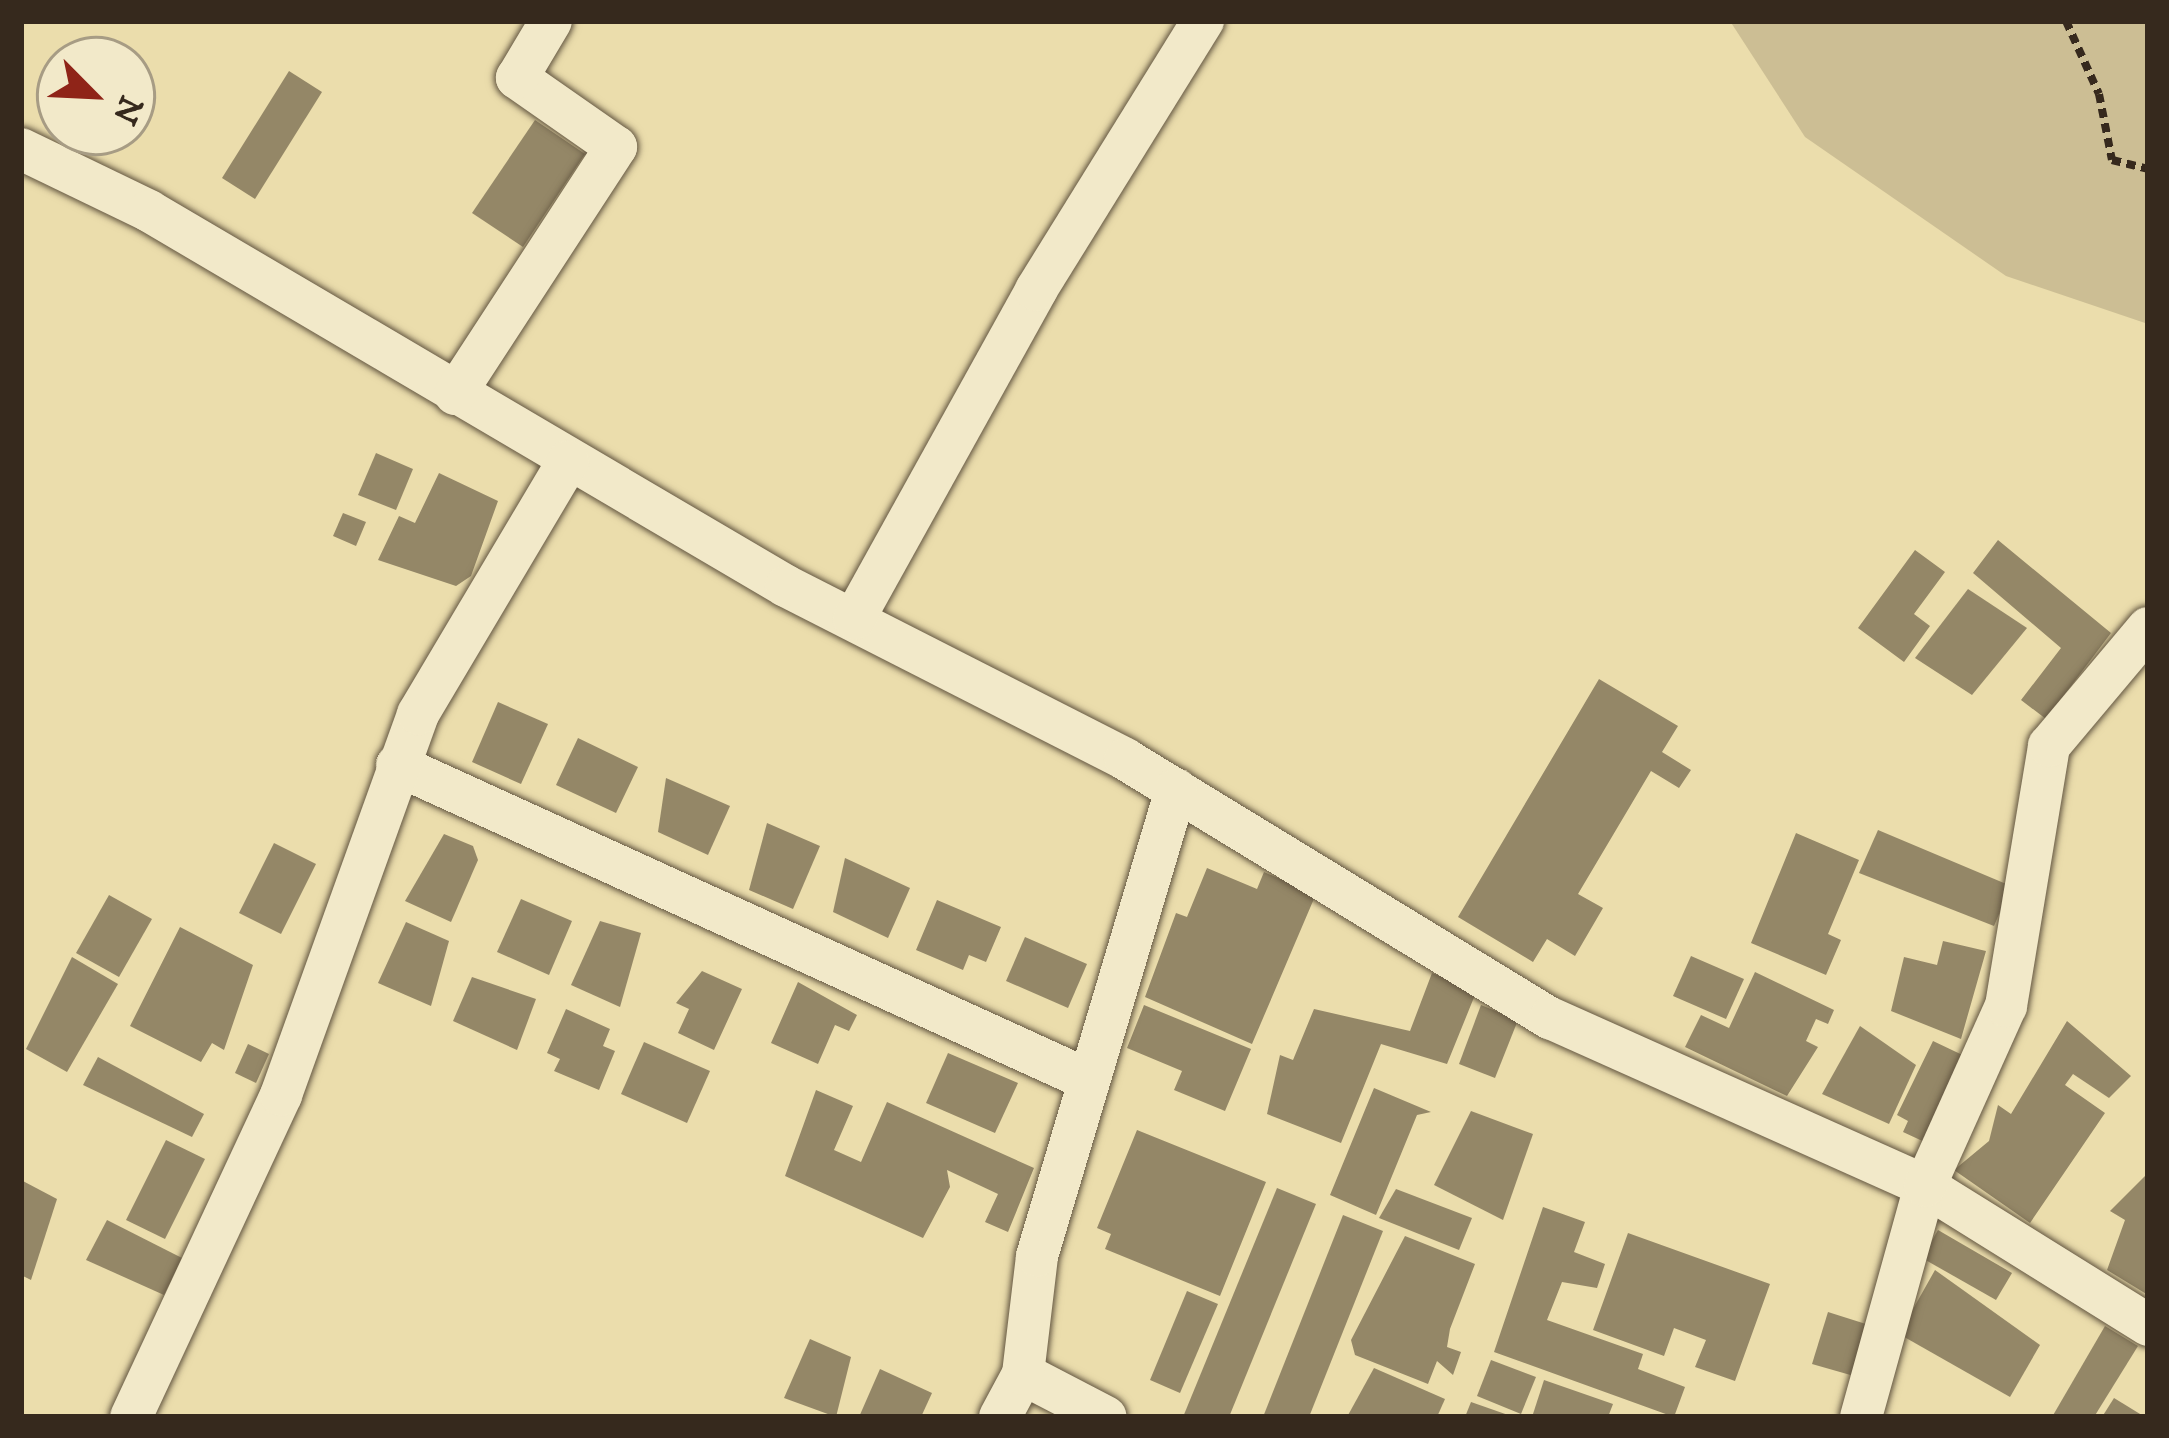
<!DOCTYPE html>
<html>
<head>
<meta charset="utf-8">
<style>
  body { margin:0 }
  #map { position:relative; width:2169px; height:1438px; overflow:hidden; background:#ebddac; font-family:"IM FELL DW Pica",serif }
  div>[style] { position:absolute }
  .green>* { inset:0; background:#ccbe94 }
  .building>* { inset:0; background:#948767 }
  .path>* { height:8px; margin-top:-4px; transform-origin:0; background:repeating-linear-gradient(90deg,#36291d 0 9px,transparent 0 15px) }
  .roads { filter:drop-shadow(0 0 3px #635641) drop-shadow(0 0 3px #635641) }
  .street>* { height:42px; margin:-21px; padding:0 21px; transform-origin:21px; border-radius:21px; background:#f2e9c9 }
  span { translate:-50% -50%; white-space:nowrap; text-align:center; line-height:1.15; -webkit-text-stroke:9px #f2e9c9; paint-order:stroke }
  .frame { position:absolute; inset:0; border:24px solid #36291d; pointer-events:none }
  .north { position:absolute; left:36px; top:36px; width:120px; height:120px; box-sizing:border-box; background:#f2e9c9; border:3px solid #a79c84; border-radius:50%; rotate:114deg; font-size:33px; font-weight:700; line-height:48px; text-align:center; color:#36291d }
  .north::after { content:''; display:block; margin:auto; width:42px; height:54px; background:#8f2418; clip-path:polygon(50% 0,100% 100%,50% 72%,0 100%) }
</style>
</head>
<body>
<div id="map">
  <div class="green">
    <div style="clip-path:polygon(1730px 21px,2148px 21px,2148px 324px,2006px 276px,1805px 137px)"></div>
  </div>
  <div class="building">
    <div style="clip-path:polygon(289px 71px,322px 92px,255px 199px,222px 178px)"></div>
    <div style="clip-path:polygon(535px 120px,585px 154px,523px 247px,472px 213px)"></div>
    <div style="clip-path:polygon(376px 453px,413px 469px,396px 510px,358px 495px)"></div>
    <div style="clip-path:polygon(439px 473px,498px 501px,471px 576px,456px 586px,378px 560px,399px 516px,415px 523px)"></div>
    <div style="clip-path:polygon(343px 513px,366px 522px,356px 546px,333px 536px)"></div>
    <div style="clip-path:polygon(1998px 540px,2111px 633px,2046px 719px,2021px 700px,2061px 648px,1973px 573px)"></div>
    <div style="clip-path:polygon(1915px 550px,1945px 572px,1914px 614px,1930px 626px,1904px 662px,1858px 628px)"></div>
    <div style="clip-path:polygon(1968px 589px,2027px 628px,1972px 695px,1915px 658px)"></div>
    <div style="clip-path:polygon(1599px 679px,1678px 726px,1662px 752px,1691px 770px,1679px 788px,1651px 771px,1578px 894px,1603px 908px,1575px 956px,1547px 939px,1533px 962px,1458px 917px)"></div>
    <div style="clip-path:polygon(498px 702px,548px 724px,521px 784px,472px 762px)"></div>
    <div style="clip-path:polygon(578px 738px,638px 767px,616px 813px,556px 785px)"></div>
    <div style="clip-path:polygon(666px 778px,730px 806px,708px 855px,658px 832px)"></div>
    <div style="clip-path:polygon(767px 823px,820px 846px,793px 909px,749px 890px)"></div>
    <div style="clip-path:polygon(1878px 830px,2011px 886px,1994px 926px,1859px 873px)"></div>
    <div style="clip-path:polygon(1796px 833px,1859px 860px,1828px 934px,1841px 940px,1826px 975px,1751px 943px)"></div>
    <div style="clip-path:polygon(444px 834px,473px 846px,478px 860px,451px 922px,405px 901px)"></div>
    <div style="clip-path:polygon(274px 843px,316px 864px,281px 934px,239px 913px)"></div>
    <div style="clip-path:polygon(845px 858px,910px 888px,888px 938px,833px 912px)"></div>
    <div style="clip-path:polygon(1207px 868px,1257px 889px,1264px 872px,1316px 894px,1252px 1044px,1145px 997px,1176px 913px,1187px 917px)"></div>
    <div style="clip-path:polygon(109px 895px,152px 919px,119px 977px,76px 953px)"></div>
    <div style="clip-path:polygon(521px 899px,572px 921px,549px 975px,497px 952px)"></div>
    <div style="clip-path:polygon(937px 900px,1001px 927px,986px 962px,969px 955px,963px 970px,916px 950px)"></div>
    <div style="clip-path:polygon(600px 921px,641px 933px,620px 1007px,571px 985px)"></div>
    <div style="clip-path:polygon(406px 922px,449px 941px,431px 1006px,378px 983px)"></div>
    <div style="clip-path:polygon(180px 927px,253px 965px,224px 1050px,212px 1043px,201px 1062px,130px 1026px)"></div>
    <div style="clip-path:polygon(1025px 937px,1087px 964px,1068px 1008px,1006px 981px)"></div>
    <div style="clip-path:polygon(1943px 941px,1986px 951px,1961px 1039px,1891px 1011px,1904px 957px,1937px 965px)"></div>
    <div style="clip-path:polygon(1691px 956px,1744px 979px,1726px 1019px,1673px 996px)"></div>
    <div style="clip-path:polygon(72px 957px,118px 984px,67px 1072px,26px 1049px)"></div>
    <div style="clip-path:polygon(702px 971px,742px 989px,714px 1050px,678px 1033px,689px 1009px,676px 1003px)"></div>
    <div style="clip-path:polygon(1755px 972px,1834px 1010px,1828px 1024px,1816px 1019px,1806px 1041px,1818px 1047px,1787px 1096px,1685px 1047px,1701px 1015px,1729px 1028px)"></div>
    <div style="clip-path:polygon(1432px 973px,1477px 990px,1447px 1064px,1381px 1044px,1341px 1143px,1267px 1114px,1280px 1055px,1293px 1060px,1314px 1009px,1410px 1031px)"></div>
    <div style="clip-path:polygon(472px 977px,536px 999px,517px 1050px,453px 1021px)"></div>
    <div style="clip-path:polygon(798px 982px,857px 1015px,849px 1031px,835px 1025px,818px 1064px,771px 1043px)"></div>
    <div style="clip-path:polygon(1144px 1005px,1251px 1049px,1225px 1111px,1174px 1090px,1182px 1071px,1127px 1048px)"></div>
    <div style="clip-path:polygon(1481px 1005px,1518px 1020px,1495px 1078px,1459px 1064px)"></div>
    <div style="clip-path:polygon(566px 1009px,610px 1029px,603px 1046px,615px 1051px,599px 1090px,554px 1071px,560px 1059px,547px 1053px)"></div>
    <div style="clip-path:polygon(2067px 1021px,2131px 1076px,2109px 1098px,2073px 1074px,2065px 1085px,2105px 1113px,2030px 1223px,1954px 1170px,1989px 1141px,1998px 1105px,2011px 1114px)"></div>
    <div style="clip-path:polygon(1860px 1026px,1916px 1065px,1889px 1124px,1822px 1094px)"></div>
    <div style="clip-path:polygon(1933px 1041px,1973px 1060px,1931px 1145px,1903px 1132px,1908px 1121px,1897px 1115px)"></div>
    <div style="clip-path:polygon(644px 1042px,710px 1071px,687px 1123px,621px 1094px)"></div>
    <div style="clip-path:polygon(248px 1044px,269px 1054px,256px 1083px,235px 1073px)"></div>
    <div style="clip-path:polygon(948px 1053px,1018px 1083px,995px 1133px,926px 1103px)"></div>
    <div style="clip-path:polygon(98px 1057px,204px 1114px,192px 1137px,83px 1085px)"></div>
    <div style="clip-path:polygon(1374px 1088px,1431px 1112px,1417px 1115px,1376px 1215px,1330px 1195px)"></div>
    <div style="clip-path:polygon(816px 1090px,853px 1106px,834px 1150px,861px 1162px,887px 1102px,1034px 1168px,1008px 1232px,985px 1222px,998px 1194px,947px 1170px,950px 1187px,923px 1238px,785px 1176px)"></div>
    <div style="clip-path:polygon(1471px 1111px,1533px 1134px,1503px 1220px,1434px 1185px)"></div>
    <div style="clip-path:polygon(1137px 1130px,1266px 1182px,1220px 1296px,1105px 1249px,1111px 1234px,1097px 1228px)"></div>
    <div style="clip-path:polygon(166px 1140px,205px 1159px,165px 1239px,126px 1220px)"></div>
    <div style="clip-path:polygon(2148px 1173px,2148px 1295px,2107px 1270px,2125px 1220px,2110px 1211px)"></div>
    <div style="clip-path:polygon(21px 1180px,57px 1199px,31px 1280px,21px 1275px)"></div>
    <div style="clip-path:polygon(1277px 1188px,1316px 1204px,1229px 1417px,1183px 1417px)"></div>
    <div style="clip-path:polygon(1396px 1189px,1472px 1218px,1459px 1250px,1379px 1218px)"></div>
    <div style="clip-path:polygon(1543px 1207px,1585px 1222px,1574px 1252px,1605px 1264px,1597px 1288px,1562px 1282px,1547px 1320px,1643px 1354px,1638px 1369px,1685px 1387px,1674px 1417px,1494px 1352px)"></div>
    <div style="clip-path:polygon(1343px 1215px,1383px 1231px,1309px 1417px,1263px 1417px)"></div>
    <div style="clip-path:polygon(107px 1220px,182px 1258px,164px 1295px,86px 1260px)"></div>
    <div style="clip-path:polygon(1938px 1230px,2012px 1273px,1996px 1300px,1922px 1258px)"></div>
    <div style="clip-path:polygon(1628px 1233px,1770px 1284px,1735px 1381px,1695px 1367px,1706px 1340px,1674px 1328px,1664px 1356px,1593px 1330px)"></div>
    <div style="clip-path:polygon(1405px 1236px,1475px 1264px,1450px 1329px,1447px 1347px,1461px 1352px,1453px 1375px,1437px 1361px,1428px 1384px,1355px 1355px,1351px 1340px)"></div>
    <div style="clip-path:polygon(1935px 1270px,2040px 1345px,2010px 1397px,1899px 1334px)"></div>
    <div style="clip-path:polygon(1187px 1291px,1218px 1304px,1180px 1393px,1150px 1380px)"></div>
    <div style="clip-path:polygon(1828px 1312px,1869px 1325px,1854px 1376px,1812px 1364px)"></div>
    <div style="clip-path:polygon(2105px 1326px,2138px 1346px,2094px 1417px,2052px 1417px)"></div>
    <div style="clip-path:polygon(810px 1339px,851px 1357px,836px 1417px,784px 1398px)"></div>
    <div style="clip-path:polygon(1491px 1360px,1536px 1377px,1521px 1414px,1477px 1396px)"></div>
    <div style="clip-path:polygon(1374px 1368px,1445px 1399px,1437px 1417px,1347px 1417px)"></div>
    <div style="clip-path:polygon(880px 1369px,932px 1393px,921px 1417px,859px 1417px)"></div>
    <div style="clip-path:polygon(1544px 1380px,1613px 1404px,1608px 1417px,1533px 1414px)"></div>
    <div style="clip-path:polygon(2114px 1398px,2145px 1417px,2102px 1417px)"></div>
    <div style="clip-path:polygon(1471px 1402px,1511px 1416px,1511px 1417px,1465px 1417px)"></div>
  </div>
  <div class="path">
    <div style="left:2066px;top:21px;width:80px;rotate:65.7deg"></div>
    <div style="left:2099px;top:94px;width:67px;rotate:78.9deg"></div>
    <div style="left:2112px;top:160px;width:37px;rotate:14deg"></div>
  </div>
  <div class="roads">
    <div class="street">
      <div style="left:21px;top:149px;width:142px;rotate:25.8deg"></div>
      <div style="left:149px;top:211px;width:739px;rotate:30.49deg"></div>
      <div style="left:786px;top:586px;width:381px;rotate:27deg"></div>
      <div style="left:1125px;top:759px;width:498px;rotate:31.4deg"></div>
      <div style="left:1550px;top:1018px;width:411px;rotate:24.1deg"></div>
      <div style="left:1925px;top:1186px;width:263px;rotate:31.9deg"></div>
      <div style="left:455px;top:394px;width:295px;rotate:-56.9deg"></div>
      <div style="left:616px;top:147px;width:121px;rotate:-145.1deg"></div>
      <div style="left:517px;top:78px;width:66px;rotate:-59.2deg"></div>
      <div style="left:854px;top:619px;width:376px;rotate:-61deg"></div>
      <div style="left:1036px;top:290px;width:317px;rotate:-58.2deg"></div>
      <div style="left:397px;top:765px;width:755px;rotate:24.49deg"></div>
      <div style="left:1023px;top:1374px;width:93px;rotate:27.4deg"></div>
      <div style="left:131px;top:1417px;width:355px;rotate:-65deg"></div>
      <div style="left:281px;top:1095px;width:405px;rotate:-70.2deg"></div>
      <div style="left:418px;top:714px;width:294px;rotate:-59.3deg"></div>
      <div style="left:1000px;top:1417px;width:49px;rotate:-61.9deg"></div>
      <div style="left:1023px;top:1374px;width:119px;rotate:-83.2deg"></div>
      <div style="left:1037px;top:1256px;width:487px;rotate:-73.4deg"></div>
      <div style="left:1861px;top:1417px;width:240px;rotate:-74.5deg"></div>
      <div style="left:1925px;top:1186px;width:197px;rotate:-65.8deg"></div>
      <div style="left:2006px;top:1006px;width:264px;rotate:-80.6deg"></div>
      <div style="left:2049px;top:746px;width:154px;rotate:-50deg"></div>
    </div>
  </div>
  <div class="frame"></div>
  <div class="north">N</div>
</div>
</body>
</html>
